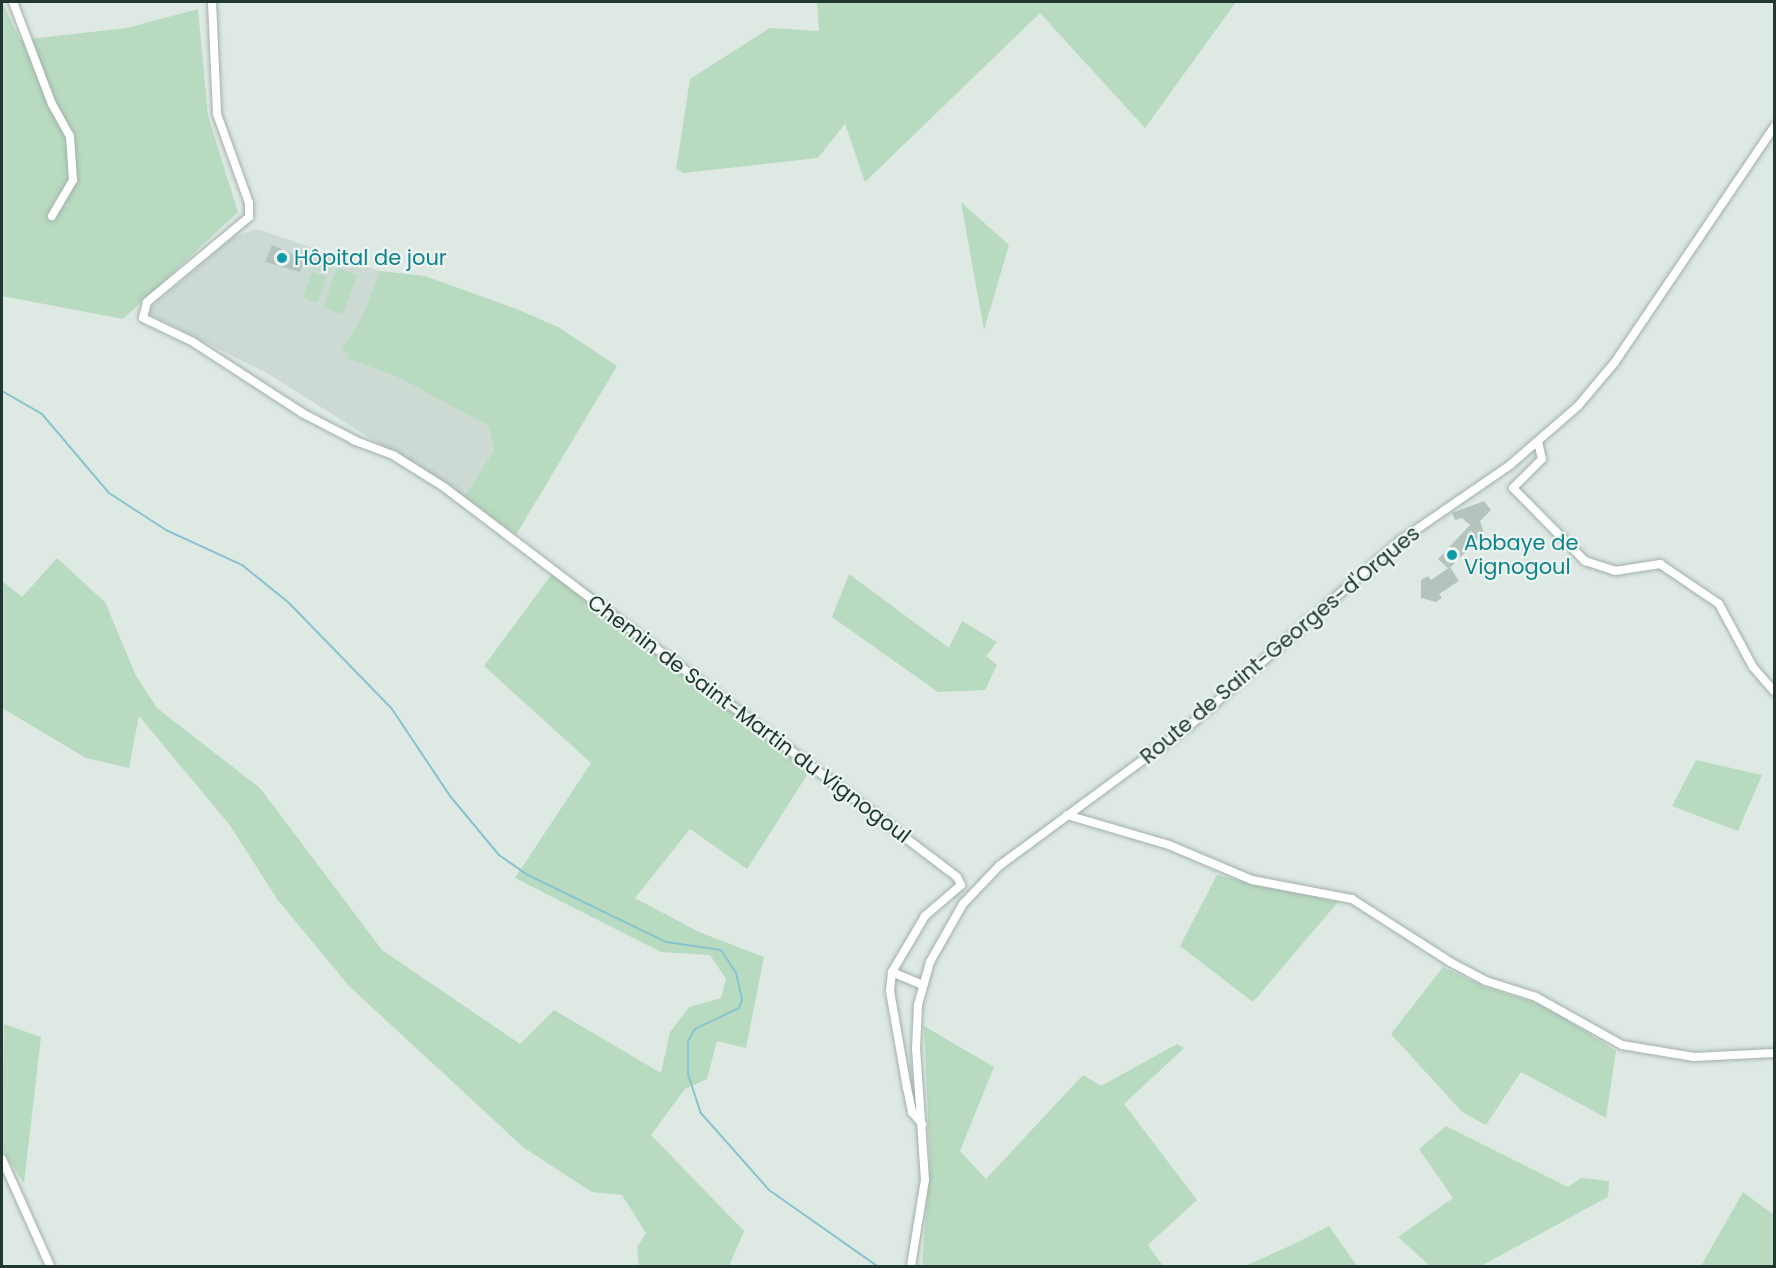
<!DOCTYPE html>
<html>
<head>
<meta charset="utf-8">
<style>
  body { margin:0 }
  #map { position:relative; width:1776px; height:1268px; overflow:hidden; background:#dee9e4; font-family:Poppins,sans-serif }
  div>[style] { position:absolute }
  .built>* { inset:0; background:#cdd9d3 }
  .green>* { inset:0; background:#b8dac0 }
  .stream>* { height:2px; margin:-1px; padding:0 1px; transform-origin:1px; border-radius:1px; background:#88c4cd }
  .building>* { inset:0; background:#b4c4bd }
  .roads { filter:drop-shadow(0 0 2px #a1b0ab) drop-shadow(0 0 2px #a1b0ab) }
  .minor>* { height:8px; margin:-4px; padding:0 4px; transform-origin:4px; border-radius:4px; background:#fff }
  .dots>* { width:16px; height:16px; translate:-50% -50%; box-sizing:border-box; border:3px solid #eef6f2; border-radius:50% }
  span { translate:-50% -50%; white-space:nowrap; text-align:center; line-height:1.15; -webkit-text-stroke:4.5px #eef6f2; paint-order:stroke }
  .culture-label { font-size:21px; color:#0d838f }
  .left { translate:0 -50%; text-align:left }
  .street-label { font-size:21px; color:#203831 }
  .frame { position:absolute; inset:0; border:3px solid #203831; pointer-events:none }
</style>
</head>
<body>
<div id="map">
  <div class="built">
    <div style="clip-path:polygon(257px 229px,380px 271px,363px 315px,341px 350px,348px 353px,346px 358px,395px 376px,489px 426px,494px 450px,464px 497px,270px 375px,146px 312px,233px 237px)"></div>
  </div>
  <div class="green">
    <div style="clip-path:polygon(2px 2px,20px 40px,127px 28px,198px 9px,208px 116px,238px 212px,123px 319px,2px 296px)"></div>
    <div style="clip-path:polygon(817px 2px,1236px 2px,1145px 128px,1040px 13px,865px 182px,845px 124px,818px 158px,684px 173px,676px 169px,690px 79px,770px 28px,819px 31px)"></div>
    <div style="clip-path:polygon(961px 202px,1009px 245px,984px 330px)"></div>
    <div style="clip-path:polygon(337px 268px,357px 275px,343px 314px,323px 307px)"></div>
    <div style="clip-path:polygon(380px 271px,425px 276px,519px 310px,558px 327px,617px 366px,516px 535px,464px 497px,494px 450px,489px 426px,395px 376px,346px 358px,348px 353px,341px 350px,363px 315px)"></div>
    <div style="clip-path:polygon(312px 272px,326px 277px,317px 303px,303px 297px)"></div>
    <div style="clip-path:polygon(57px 558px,105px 602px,136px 676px,157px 708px,260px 788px,382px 950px,520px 1044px,554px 1010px,661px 1073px,670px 1032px,689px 1007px,721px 998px,726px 979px,710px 955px,661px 952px,515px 878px,591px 763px,484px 666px,552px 574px,809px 772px,747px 869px,690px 829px,635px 898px,699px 932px,764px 957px,746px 1048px,717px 1041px,707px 1079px,685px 1089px,651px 1135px,744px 1231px,729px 1266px,639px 1266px,637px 1247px,646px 1233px,622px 1195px,592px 1192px,524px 1148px,349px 986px,277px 899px,229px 824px,139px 716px,129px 768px,86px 758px,2px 708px,2px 581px,22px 597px)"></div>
    <div style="clip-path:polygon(849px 574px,949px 648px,962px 621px,997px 642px,986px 656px,997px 665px,985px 690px,938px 692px,832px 617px)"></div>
    <div style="clip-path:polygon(1696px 760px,1762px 775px,1738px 831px,1672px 806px)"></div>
    <div style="clip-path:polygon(1217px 875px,1338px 902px,1253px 1002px,1180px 946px)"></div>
    <div style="clip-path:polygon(1443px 967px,1485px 987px,1545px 1006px,1616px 1051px,1606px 1118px,1521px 1072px,1486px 1125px,1462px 1112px,1391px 1034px)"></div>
    <div style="clip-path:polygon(4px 1024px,41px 1037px,24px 1183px,2px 1150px)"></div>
    <div style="clip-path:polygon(924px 1026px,994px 1067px,960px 1151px,986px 1179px,1083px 1075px,1101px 1086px,1177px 1044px,1184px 1048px,1124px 1104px,1197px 1200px,1148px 1245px,1163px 1266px,922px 1266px,930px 1161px)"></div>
    <div style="clip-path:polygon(1446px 1126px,1568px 1187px,1581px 1178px,1609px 1181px,1608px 1197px,1481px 1266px,1430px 1266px,1398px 1237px,1453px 1198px,1419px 1149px)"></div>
    <div style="clip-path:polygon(1743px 1192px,1774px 1215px,1774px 1266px,1701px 1266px)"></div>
    <div style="clip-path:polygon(1329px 1226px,1357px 1266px,1245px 1266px,1292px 1245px)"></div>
  </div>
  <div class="stream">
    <div style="left:2px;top:391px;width:46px;rotate:29.9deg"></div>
    <div style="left:42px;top:414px;width:104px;rotate:49.7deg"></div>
    <div style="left:109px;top:493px;width:68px;rotate:33deg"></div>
    <div style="left:166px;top:530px;width:84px;rotate:24.7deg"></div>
    <div style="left:242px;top:565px;width:59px;rotate:38.8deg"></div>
    <div style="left:288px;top:602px;width:149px;rotate:45.8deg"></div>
    <div style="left:392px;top:709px;width:105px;rotate:56.3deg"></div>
    <div style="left:450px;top:796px;width:77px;rotate:50.3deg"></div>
    <div style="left:499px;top:855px;width:35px;rotate:35deg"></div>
    <div style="left:528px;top:875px;width:153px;rotate:25.9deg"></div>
    <div style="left:666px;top:942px;width:56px;rotate:8.3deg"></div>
    <div style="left:721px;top:950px;width:27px;rotate:57deg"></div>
    <div style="left:736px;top:973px;width:28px;rotate:77deg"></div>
    <div style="left:742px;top:1000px;width:9px;rotate:111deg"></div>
    <div style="left:739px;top:1008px;width:49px;rotate:154.5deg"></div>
    <div style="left:695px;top:1029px;width:14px;rotate:120deg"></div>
    <div style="left:688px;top:1041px;width:33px;rotate:90deg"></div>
    <div style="left:688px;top:1074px;width:40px;rotate:72deg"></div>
    <div style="left:700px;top:1112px;width:104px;rotate:48.5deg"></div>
    <div style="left:769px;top:1190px;width:132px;rotate:35.1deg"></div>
  </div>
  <div class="building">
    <div style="clip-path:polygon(272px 245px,297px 256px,303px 263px,300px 272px,265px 262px)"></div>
    <div style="clip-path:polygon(1484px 501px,1491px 510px,1480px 521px,1484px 533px,1449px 569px,1438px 559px,1470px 525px,1462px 518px,1455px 520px,1452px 513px)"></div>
    <div style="clip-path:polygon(1450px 567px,1459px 581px,1439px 594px,1442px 598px,1436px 602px,1421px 598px,1421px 580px,1428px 576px,1431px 580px)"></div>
  </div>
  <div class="roads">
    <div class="minor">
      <div style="left:13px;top:2px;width:109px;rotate:69.1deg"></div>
      <div style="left:52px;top:104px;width:37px;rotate:61deg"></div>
      <div style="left:70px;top:136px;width:44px;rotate:86.1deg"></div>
      <div style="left:73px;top:180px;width:42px;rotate:120.3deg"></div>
      <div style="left:212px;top:2px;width:112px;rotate:87.4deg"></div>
      <div style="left:217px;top:114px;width:95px;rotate:70.2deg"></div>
      <div style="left:249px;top:203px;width:14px;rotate:90deg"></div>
      <div style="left:249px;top:217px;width:133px;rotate:140.2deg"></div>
      <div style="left:147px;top:302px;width:16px;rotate:104deg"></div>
      <div style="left:143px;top:318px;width:55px;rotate:25.6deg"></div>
      <div style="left:193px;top:342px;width:132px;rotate:33deg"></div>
      <div style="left:304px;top:414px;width:61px;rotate:27.4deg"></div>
      <div style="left:353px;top:440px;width:43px;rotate:20.6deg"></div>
      <div style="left:393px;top:455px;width:60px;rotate:32.1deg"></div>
      <div style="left:444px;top:487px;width:644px;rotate:37.24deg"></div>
      <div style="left:957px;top:877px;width:9px;rotate:63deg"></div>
      <div style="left:961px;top:885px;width:48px;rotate:139.3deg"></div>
      <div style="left:925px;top:916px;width:65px;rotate:120.5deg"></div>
      <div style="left:892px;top:972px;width:34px;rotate:23deg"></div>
      <div style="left:1538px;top:442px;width:17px;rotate:77deg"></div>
      <div style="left:1542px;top:459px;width:41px;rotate:135deg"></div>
      <div style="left:1513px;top:488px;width:103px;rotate:45.4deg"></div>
      <div style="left:1585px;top:561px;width:32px;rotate:18deg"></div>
      <div style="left:1615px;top:571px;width:46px;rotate:-8.8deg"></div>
      <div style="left:1660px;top:564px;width:71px;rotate:34.1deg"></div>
      <div style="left:1719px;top:604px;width:72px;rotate:61.6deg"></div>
      <div style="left:1753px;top:667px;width:32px;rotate:49deg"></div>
      <div style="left:1067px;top:815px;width:106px;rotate:16.4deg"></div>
      <div style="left:1169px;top:845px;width:90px;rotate:22.9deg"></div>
      <div style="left:1252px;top:880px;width:102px;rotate:10.8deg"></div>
      <div style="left:1352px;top:899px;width:117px;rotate:32.7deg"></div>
      <div style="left:1450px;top:962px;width:41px;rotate:27.8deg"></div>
      <div style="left:1486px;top:981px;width:52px;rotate:17.7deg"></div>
      <div style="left:1536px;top:997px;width:98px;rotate:29.2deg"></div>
      <div style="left:1622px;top:1045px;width:73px;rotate:9.5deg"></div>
      <div style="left:1694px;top:1057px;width:80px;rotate:-2.9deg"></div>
      <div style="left:892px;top:972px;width:19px;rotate:96deg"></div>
      <div style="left:890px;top:991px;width:98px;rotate:80.1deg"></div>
      <div style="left:907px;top:1088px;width:25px;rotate:78deg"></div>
      <div style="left:912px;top:1112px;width:16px;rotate:50deg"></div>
      <div style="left:2px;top:1159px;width:117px;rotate:65.8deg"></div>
      <div style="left:911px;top:1266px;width:87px;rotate:-80.8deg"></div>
      <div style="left:925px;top:1180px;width:131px;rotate:-93.9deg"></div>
      <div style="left:916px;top:1049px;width:44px;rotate:-87.4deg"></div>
      <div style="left:918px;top:1005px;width:45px;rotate:-74.4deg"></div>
      <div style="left:930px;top:962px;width:67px;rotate:-60.4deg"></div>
      <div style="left:963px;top:904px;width:52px;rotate:-46.5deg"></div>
      <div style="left:999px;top:866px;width:236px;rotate:-36.4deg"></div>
      <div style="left:1189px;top:726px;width:282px;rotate:-41.3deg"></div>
      <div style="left:1401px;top:540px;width:132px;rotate:-34.5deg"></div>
      <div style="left:1510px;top:465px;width:90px;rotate:-40.9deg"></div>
      <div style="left:1578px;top:406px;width:57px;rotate:-49.9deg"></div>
      <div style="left:1615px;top:362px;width:284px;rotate:-55.9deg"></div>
    </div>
  </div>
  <div class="dots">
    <div style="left:282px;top:258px;background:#0f9aa8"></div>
    <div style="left:1452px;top:555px;background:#0f9aa8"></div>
  </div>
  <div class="culture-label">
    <span class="left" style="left:294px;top:258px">Hôpital de jour</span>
    <span class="left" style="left:1464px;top:555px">Abbaye de<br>Vignogoul</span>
  </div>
  <div class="street-label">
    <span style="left:1280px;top:645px;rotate:-40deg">Route de Saint-Georges-d'Orques</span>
    <span style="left:749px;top:719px;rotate:37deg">Chemin de Saint-Martin du Vignogoul</span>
  </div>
  <div class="frame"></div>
</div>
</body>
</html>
